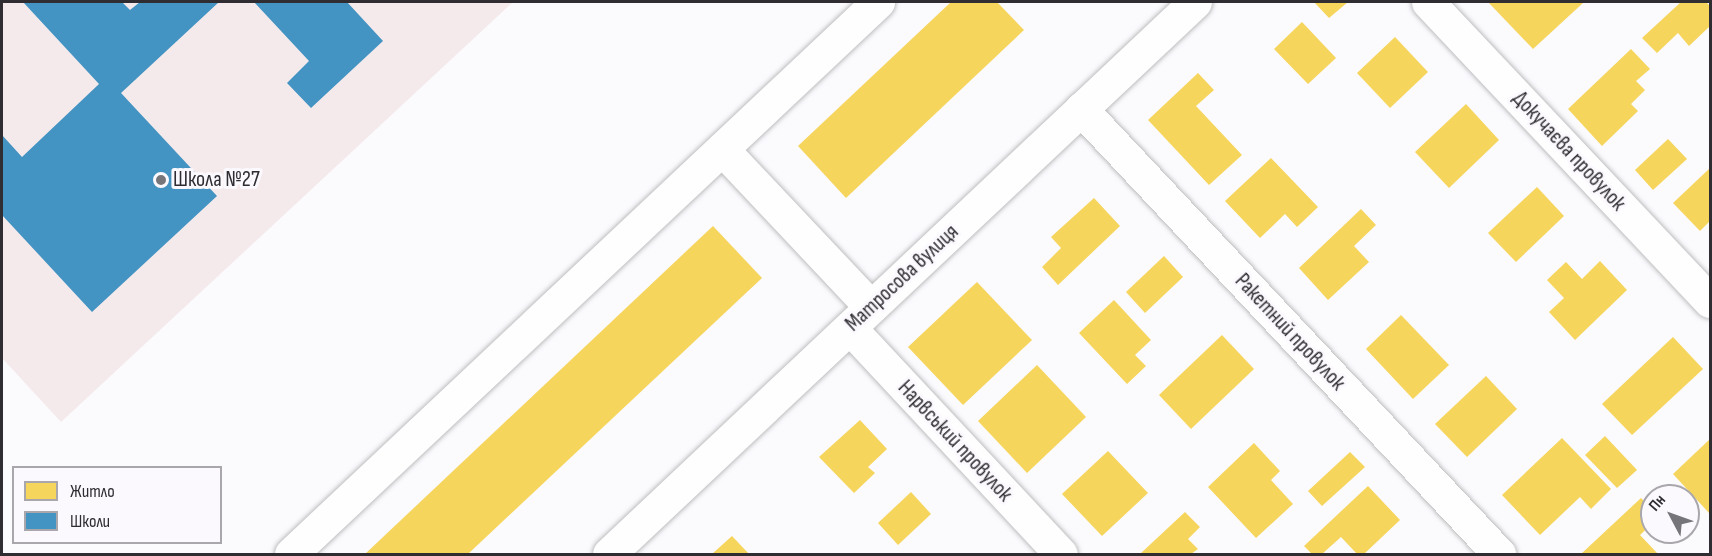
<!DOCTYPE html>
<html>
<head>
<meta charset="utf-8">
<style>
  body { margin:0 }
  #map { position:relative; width:1712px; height:556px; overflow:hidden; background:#fbfafd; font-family:"Sofia Sans Condensed",sans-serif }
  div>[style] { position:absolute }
  .education>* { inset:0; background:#f4eaeb }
  .homes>* { inset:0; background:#f6d55c }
  .schools>* { inset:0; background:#4393c3 }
  .roads { filter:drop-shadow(0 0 2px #bebec0) drop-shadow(0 0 2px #bebec0) }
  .minor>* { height:33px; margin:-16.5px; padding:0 16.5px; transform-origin:16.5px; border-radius:16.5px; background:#fefeff }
  .dots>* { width:16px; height:16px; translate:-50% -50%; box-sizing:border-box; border:3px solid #fbf9fe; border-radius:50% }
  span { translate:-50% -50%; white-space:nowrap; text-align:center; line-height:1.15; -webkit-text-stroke:6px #fbf9fe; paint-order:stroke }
  .street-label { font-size:22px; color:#2f2d32 }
  .poi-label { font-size:22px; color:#2f2d32 }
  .left { translate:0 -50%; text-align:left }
  .frame { position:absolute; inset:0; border:3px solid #2f2d32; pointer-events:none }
  .legend { position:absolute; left:12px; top:466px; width:210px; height:78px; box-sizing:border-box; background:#fbf9fe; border:2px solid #a9a7ac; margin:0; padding:8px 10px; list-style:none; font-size:18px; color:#2f2d32 }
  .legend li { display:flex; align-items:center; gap:12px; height:30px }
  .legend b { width:30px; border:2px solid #a9a7ac }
  .north { position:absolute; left:1640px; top:484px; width:60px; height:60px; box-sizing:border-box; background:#fbf9fe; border:2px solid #a9a7ac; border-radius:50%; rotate:311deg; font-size:16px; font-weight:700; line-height:24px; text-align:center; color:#2f2d32 }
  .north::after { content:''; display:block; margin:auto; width:21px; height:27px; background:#767579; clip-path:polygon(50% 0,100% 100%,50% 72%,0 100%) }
</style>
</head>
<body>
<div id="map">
  <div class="education">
    <div style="clip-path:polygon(2px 2px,513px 2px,61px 422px,2px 358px)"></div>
  </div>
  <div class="homes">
    <div style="clip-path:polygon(951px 2px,997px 2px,1024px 30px,846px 198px,798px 146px)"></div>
    <div style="clip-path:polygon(1314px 2px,1348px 2px,1329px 18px)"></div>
    <div style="clip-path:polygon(1488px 2px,1581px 2px,1583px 3px,1533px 49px)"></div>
    <div style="clip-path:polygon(1681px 2px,1706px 2px,1710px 6px,1710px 26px,1689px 46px,1678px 33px,1657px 53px,1642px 38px)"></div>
    <div style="clip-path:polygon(1302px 22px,1336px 58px,1308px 84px,1274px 49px)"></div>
    <div style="clip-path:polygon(1395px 37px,1428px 72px,1390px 108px,1357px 73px)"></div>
    <div style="clip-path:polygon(1631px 49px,1650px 69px,1636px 81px,1645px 90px,1631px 104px,1638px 111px,1602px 146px,1568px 109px)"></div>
    <div style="clip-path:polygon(1198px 73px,1214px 90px,1196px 106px,1242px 155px,1209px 185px,1148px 120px)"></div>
    <div style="clip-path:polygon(1466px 104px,1499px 140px,1449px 188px,1415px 152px)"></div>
    <div style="clip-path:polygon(1668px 139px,1687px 159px,1653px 190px,1635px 170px)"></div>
    <div style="clip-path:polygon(1271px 158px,1318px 207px,1297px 227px,1285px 214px,1260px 238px,1225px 201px)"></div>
    <div style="clip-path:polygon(1710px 168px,1710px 221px,1700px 231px,1673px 203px)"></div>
    <div style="clip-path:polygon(1537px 187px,1564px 216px,1516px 262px,1488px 233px)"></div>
    <div style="clip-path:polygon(1094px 198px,1120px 226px,1058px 285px,1042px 267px,1061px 248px,1051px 237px)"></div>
    <div style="clip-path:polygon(1361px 209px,1376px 225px,1354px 246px,1369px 262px,1328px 300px,1299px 268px)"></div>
    <div style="clip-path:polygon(713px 226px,762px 278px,468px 554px,365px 554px)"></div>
    <div style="clip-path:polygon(1164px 256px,1183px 277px,1145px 313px,1126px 292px)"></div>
    <div style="clip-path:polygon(1600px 261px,1627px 290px,1575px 340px,1549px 312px,1564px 298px,1547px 280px,1566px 262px,1582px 279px)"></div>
    <div style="clip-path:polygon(977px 282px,1032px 340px,963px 405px,908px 347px)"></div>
    <div style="clip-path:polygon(1114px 300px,1151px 340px,1135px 355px,1146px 366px,1127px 384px,1079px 333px)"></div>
    <div style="clip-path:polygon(1401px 315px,1449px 365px,1413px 399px,1366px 349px)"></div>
    <div style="clip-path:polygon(1222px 335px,1254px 369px,1191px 429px,1159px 395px)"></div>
    <div style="clip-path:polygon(1673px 337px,1703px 369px,1632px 435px,1602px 404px)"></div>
    <div style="clip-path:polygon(1037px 365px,1086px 417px,1027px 473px,978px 421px)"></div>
    <div style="clip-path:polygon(1486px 376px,1517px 409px,1467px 457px,1435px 424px)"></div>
    <div style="clip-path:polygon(860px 420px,887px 449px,868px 467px,875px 473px,854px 493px,819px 457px)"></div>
    <div style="clip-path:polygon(1605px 436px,1637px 470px,1617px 488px,1585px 455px)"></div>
    <div style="clip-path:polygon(1562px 438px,1611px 489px,1591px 509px,1580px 497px,1540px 535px,1502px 495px)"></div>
    <div style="clip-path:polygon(1710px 439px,1710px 514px,1673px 474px)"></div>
    <div style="clip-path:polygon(1254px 443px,1280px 471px,1271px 480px,1293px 504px,1256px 538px,1208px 487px)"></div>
    <div style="clip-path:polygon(1108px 451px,1148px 493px,1102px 536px,1062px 494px)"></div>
    <div style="clip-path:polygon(1350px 452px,1365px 467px,1322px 506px,1308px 491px)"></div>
    <div style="clip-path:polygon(1368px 486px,1400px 520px,1364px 554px,1357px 554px,1341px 537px,1322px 554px,1312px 554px,1304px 546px)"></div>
    <div style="clip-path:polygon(911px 492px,931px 514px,898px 545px,878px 523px)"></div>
    <div style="clip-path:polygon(1641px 498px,1652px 509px,1652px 524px,1640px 535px,1658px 554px,1581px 554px)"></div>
    <div style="clip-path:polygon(1185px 512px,1200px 527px,1188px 539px,1198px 549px,1191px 554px,1140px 554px)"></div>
    <div style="clip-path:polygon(732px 536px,749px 554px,712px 554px)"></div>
  </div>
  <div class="schools">
    <div style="clip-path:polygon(23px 2px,122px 2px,130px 10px,140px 2px,219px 2px,121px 93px,217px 196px,92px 312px,2px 215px,2px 135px,22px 157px,99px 84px)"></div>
    <div style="clip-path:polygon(254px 2px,347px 2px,383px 41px,311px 108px,287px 83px,309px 61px)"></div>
  </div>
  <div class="roads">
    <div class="minor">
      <div style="left:1428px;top:2px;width:411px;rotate:46.7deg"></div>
      <div style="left:1081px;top:109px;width:611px;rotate:46.79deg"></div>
      <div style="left:722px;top:149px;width:217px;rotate:46.7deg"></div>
      <div style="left:850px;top:328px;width:309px;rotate:47deg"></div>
      <div style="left:291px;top:554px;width:806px;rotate:-43.24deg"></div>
      <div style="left:609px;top:554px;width:805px;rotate:-43.29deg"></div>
    </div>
  </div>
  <div class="dots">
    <div style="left:161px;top:180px;background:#767579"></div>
  </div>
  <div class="street-label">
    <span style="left:1569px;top:151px;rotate:47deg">Докучаєва провулок</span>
    <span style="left:902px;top:278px;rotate:-43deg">Матросова вулиця</span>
    <span style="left:1290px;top:332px;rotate:47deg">Ракетний провулок</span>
    <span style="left:955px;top:441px;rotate:47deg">Нарвський провулок</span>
  </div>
  <div class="poi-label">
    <span class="left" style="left:173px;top:180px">Школа №27</span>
  </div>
  <div class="frame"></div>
  <ul class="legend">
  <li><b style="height:16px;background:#f6d55c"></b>Житло</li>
  <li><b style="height:16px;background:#4393c3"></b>Школи</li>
  </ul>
  <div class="north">Пн</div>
</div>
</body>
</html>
